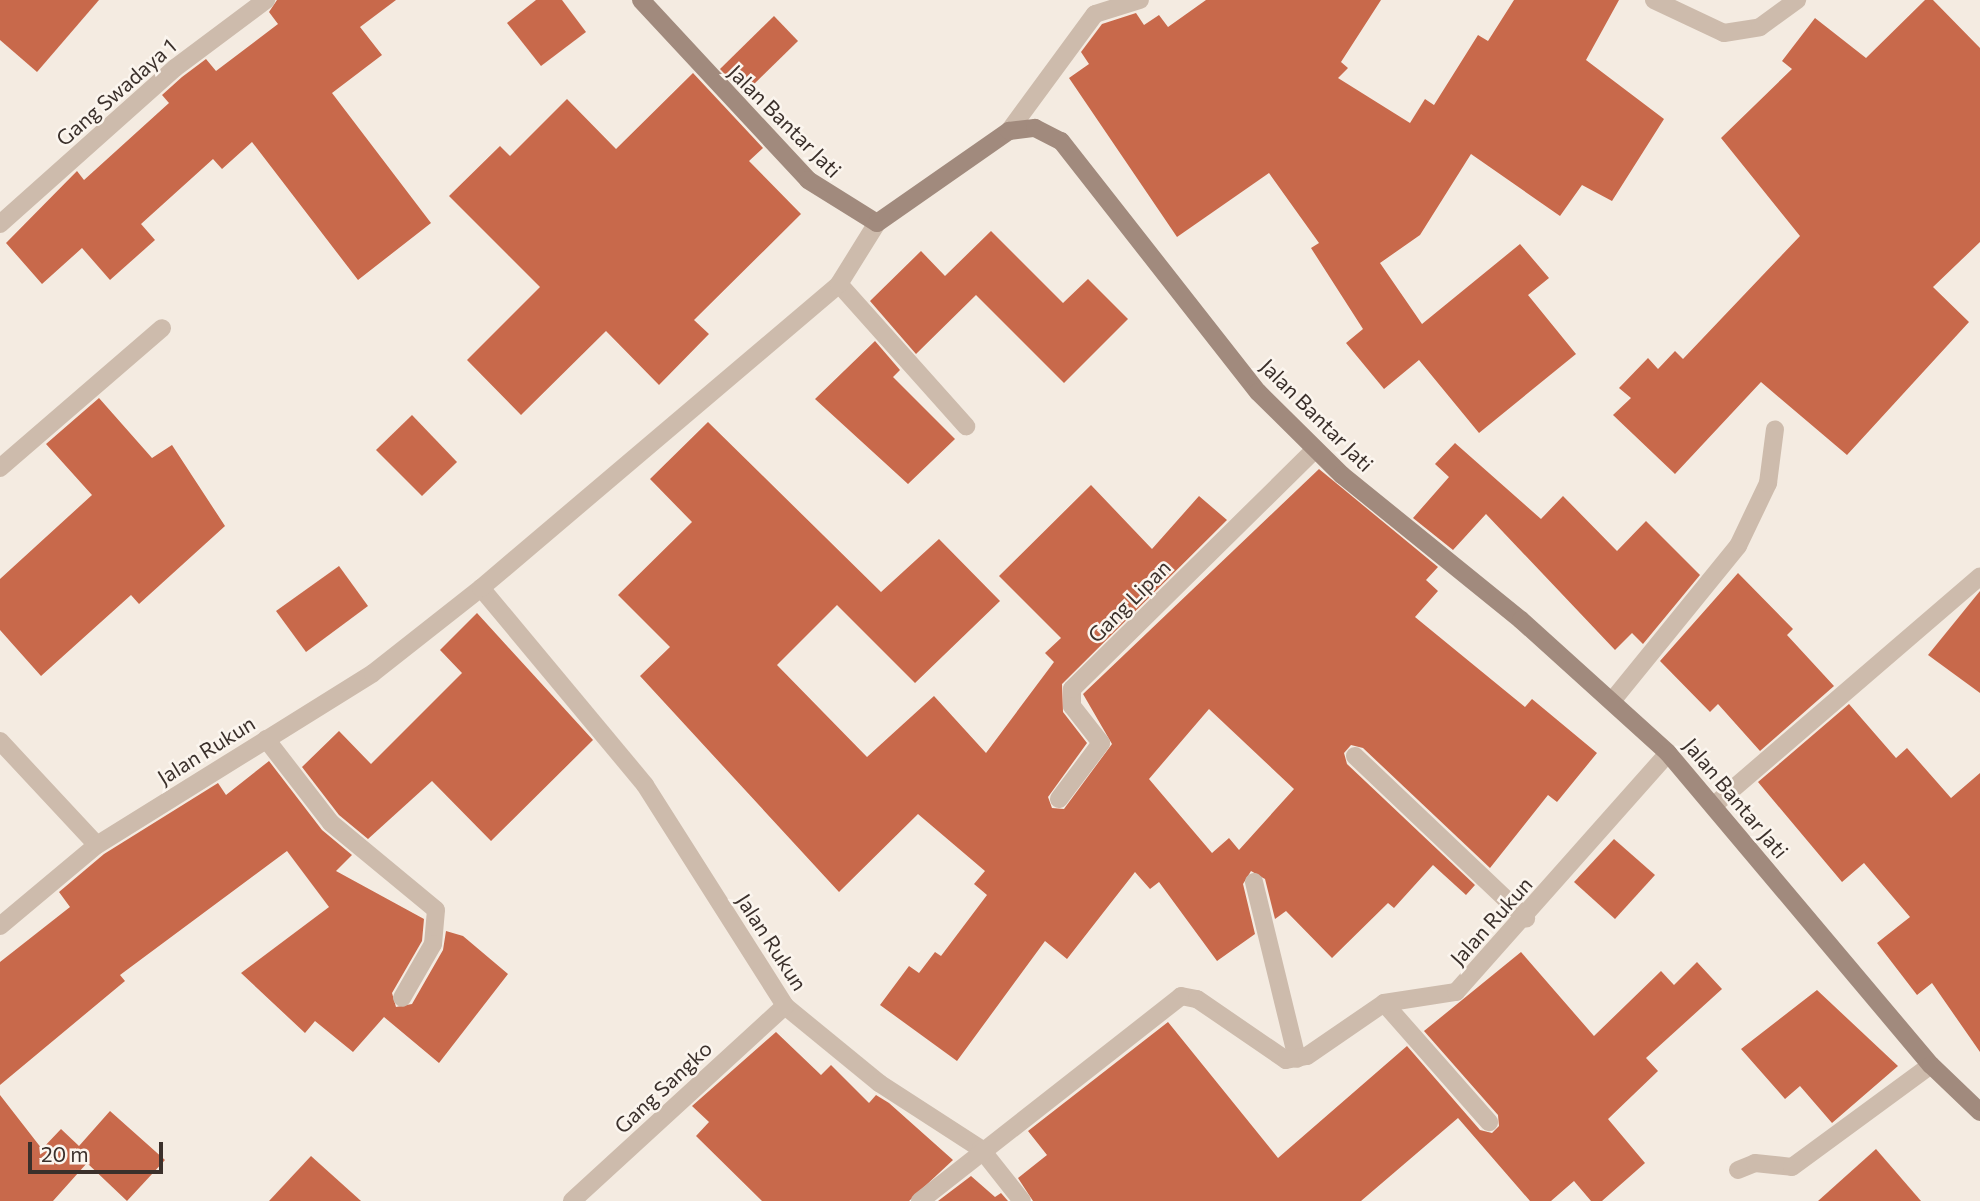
<!DOCTYPE html>
<html>
<head>
<meta charset="utf-8">
<style>
  body { margin:0 }
  #map { position:relative; width:1980px; height:1201px; overflow:hidden; background:#f4ebe1; font-family:Commissioner,sans-serif }
  div>[style] { position:absolute }
  .building>* { inset:0; background:#c8694b }
  .lane>* { height:18px; margin:-9px; padding:0 9px; transform-origin:9px; border-radius:9px; background:#cdbbac }
  .street>* { height:18px; margin:-9px; padding:0 9px; transform-origin:9px; border-radius:9px; background:#cdbbac }
  .secondary>* { height:18px; margin:-9px; padding:0 9px; transform-origin:9px; border-radius:9px; background:#a18a7d }
  span { translate:-50% -50%; white-space:nowrap; text-align:center; line-height:1.15; -webkit-text-stroke:5px #fbf5ee; paint-order:stroke }
  .street-label { font-size:21px; color:#3b302b }
  .scale { position:absolute; left:28px; top:1142px; width:135px; height:32px; box-sizing:border-box; border:4px solid #3b302b; border-top:0; padding-left:9px; font-size:21px; line-height:24px; white-space:nowrap; color:#3b302b; -webkit-text-stroke:5px #fbf5ee; paint-order:stroke }
</style>
</head>
<body>
<div id="map">
  <div class="building">
    <div style="clip-path:polygon(0 0,99px 0,37px 72px,0 40px)"></div>
    <div style="clip-path:polygon(277px 0,396px 0,360px 27px,382px 55px,332px 93px,431px 223px,358px 280px,252px 142px,222px 169px,213px 159px,141px 224px,155px 240px,110px 280px,82px 248px,42px 284px,6px 243px,77px 171px,84px 180px,169px 103px,162px 95px,182px 77px,206px 59px,216px 71px,278px 24px,269px 12px)"></div>
    <div style="clip-path:polygon(536px 0,562px 0,586px 32px,541px 66px,507px 23px)"></div>
    <div style="clip-path:polygon(1206px 0,1381px 0,1341px 62px,1348px 68px,1338px 78px,1410px 123px,1425px 99px,1434px 105px,1478px 35px,1488px 41px,1514px 0,1619px 0,1586px 60px,1664px 119px,1612px 201px,1582px 185px,1560px 216px,1471px 154px,1420px 235px,1380px 263px,1422px 324px,1520px 244px,1549px 278px,1528px 295px,1576px 354px,1479px 433px,1419px 360px,1384px 389px,1346px 343px,1363px 329px,1311px 248px,1319px 243px,1269px 173px,1177px 237px,1069px 78px,1089px 64px,1081px 52px,1102px 24px,1136px 13px,1144px 25px,1159px 15px,1168px 27px)"></div>
    <div style="clip-path:polygon(1925px 0,1933px 0,1980px 48px,1980px 242px,1933px 287px,1969px 322px,1847px 455px,1761px 382px,1675px 474px,1613px 415px,1631px 398px,1619px 388px,1648px 358px,1658px 369px,1675px 351px,1683px 359px,1800px 236px,1721px 138px,1792px 69px,1782px 61px,1815px 18px,1866px 58px)"></div>
    <div style="clip-path:polygon(774px 16px,798px 41px,744px 94px,720px 69px)"></div>
    <div style="clip-path:polygon(693px 73px,763px 148px,749px 161px,801px 214px,694px 320px,709px 334px,659px 385px,606px 331px,521px 415px,467px 360px,540px 287px,449px 196px,500px 146px,510px 156px,567px 99px,616px 149px)"></div>
    <div style="clip-path:polygon(991px 231px,1063px 303px,1088px 279px,1128px 319px,1064px 383px,976px 295px,916px 354px,870px 301px,921px 251px,945px 276px)"></div>
    <div style="clip-path:polygon(875px 341px,900px 370px,893px 377px,955px 439px,908px 484px,815px 399px)"></div>
    <div style="clip-path:polygon(99px 398px,152px 458px,172px 445px,225px 526px,139px 604px,131px 595px,41px 676px,0 630px,0 579px,92px 495px,46px 444px)"></div>
    <div style="clip-path:polygon(412px 415px,457px 462px,422px 496px,376px 450px)"></div>
    <div style="clip-path:polygon(evenodd,708px 422px,881px 592px,939px 539px,1000px 601px,915px 683px,837px 605px,777px 665px,867px 757px,934px 696px,986px 753px,1054px 662px,1045px 653px,1061px 638px,999px 576px,1091px 485px,1152px 549px,1199px 496px,1227px 520px,1062px 684px,1063px 712px,1087px 743px,1048px 797px,1052px 808px,1064px 809px,1112px 744px,1083px 694px,1319px 469px,1438px 567px,1426px 580px,1438px 591px,1415px 617px,1525px 707px,1532px 699px,1597px 753px,1557px 802px,1548px 795px,1490px 868px,1363px 748px,1351px 745px,1344px 753px,1347px 764px,1475px 885px,1466px 895px,1433px 865px,1394px 908px,1388px 903px,1332px 958px,1286px 911px,1275px 919px,1265px 879px,1251px 871px,1243px 884px,1255px 934px,1217px 961px,1159px 882px,1150px 889px,1135px 872px,1067px 959px,1045px 941px,957px 1061px,880px 1005px,909px 966px,919px 973px,935px 952px,941px 956px,987px 895px,974px 884px,985px 871px,918px 814px,839px 892px,640px 676px,670px 647px,618px 595px,692px 522px,650px 479px,708px 422px,1209px 709px,1294px 789px,1239px 850px,1229px 838px,1212px 853px,1149px 779px,1209px 709px)"></div>
    <div style="clip-path:polygon(1455px 443px,1541px 519px,1563px 496px,1617px 551px,1646px 521px,1700px 575px,1643px 644px,1632px 633px,1615px 650px,1486px 514px,1453px 550px,1413px 518px,1449px 477px,1435px 464px)"></div>
    <div style="clip-path:polygon(339px 566px,368px 606px,306px 652px,276px 611px)"></div>
    <div style="clip-path:polygon(1738px 573px,1793px 629px,1787px 635px,1834px 686px,1760px 751px,1718px 704px,1710px 712px,1660px 661px)"></div>
    <div style="clip-path:polygon(1980px 591px,1980px 693px,1928px 655px)"></div>
    <div style="clip-path:polygon(477px 613px,593px 740px,491px 841px,432px 781px,368px 839px,339px 815px,302px 767px,339px 731px,371px 764px,462px 673px,440px 650px)"></div>
    <div style="clip-path:polygon(1849px 704px,1896px 758px,1907px 748px,1951px 798px,1980px 773px,1980px 1052px,1932px 983px,1917px 995px,1877px 943px,1910px 917px,1864px 863px,1842px 882px,1758px 782px)"></div>
    <div style="clip-path:polygon(269px 761px,322px 830px,352px 855px,336px 871px,424px 919px,422px 941px,392px 993px,396px 1007px,412px 1004px,443px 950px,446px 931px,463px 936px,508px 974px,439px 1063px,384px 1017px,353px 1052px,315px 1021px,305px 1033px,241px 973px,329px 907px,287px 851px,120px 975px,125px 981px,0 1085px,0 962px,70px 907px,59px 892px,104px 854px,218px 783px,226px 795px)"></div>
    <div style="clip-path:polygon(1614px 839px,1655px 875px,1615px 919px,1574px 882px)"></div>
    <div style="clip-path:polygon(1521px 952px,1594px 1036px,1661px 971px,1674px 985px,1697px 962px,1722px 989px,1646px 1058px,1658px 1071px,1608px 1119px,1645px 1163px,1602px 1201px,1591px 1201px,1574px 1181px,1551px 1201px,1530px 1201px,1458px 1118px,1361px 1201px,1033px 1201px,1018px 1178px,1047px 1155px,1028px 1131px,1168px 1022px,1278px 1158px,1407px 1046px,1480px 1130px,1492px 1133px,1499px 1126px,1498px 1115px,1424px 1031px)"></div>
    <div style="clip-path:polygon(1817px 990px,1898px 1066px,1832px 1123px,1800px 1086px,1785px 1099px,1741px 1049px)"></div>
    <div style="clip-path:polygon(776px 1032px,821px 1075px,831px 1065px,869px 1103px,876px 1095px,889px 1103px,953px 1160px,909px 1201px,762px 1201px,696px 1136px,709px 1122px,692px 1106px)"></div>
    <div style="clip-path:polygon(0 1095px,42px 1149px,61px 1129px,79px 1146px,110px 1111px,165px 1160px,127px 1201px,87px 1163px,53px 1201px,0 1201px)"></div>
    <div style="clip-path:polygon(1876px 1149px,1921px 1201px,1818px 1201px)"></div>
    <div style="clip-path:polygon(311px 1156px,361px 1201px,269px 1201px)"></div>
    <div style="clip-path:polygon(971px 1176px,995px 1197px,1001px 1193px,1008px 1201px,938px 1201px)"></div>
  </div>
  <div class="lane">
    <div style="left:1254px;top:882px;width:182px;rotate:76.3deg"></div>
  </div>
  <div class="street">
    <div style="left:1654px;top:0;width:77px;rotate:25.2deg"></div>
    <div style="left:1724px;top:33px;width:36px;rotate:-9deg"></div>
    <div style="left:1760px;top:27px;width:46px;rotate:-36.1deg"></div>
    <div style="left:1009px;top:131px;width:145px;rotate:-53.7deg"></div>
    <div style="left:1095px;top:14px;width:47px;rotate:-17.3deg"></div>
    <div style="left:0;top:224px;width:234px;rotate:-41.7deg"></div>
    <div style="left:175px;top:68px;width:114px;rotate:-36.8deg"></div>
    <div style="left:839px;top:284px;width:191px;rotate:48.2deg"></div>
    <div style="left:0;top:468px;width:214px;rotate:-40.8deg"></div>
    <div style="left:481px;top:588px;width:256px;rotate:50.2deg"></div>
    <div style="left:645px;top:785px;width:262px;rotate:57.6deg"></div>
    <div style="left:785px;top:1006px;width:122px;rotate:39.3deg"></div>
    <div style="left:879px;top:1083px;width:121px;rotate:32.9deg"></div>
    <div style="left:981px;top:1149px;width:66px;rotate:51.7deg"></div>
    <div style="left:1612px;top:701px;width:200px;rotate:-50.9deg"></div>
    <div style="left:1738px;top:546px;width:70px;rotate:-64.5deg"></div>
    <div style="left:1768px;top:483px;width:54px;rotate:-82.6deg"></div>
    <div style="left:266px;top:739px;width:106px;rotate:52.3deg"></div>
    <div style="left:331px;top:823px;width:136px;rotate:39.6deg"></div>
    <div style="left:436px;top:910px;width:34px;rotate:95deg"></div>
    <div style="left:433px;top:944px;width:62px;rotate:119.9deg"></div>
    <div style="left:0;top:741px;width:142px;rotate:47deg"></div>
    <div style="left:1355px;top:756px;width:236px;rotate:43.5deg"></div>
    <div style="left:1059px;top:799px;width:70px;rotate:-53.1deg"></div>
    <div style="left:1101px;top:743px;width:47px;rotate:-128.1deg"></div>
    <div style="left:1072px;top:706px;width:17px;rotate:-90deg"></div>
    <div style="left:1072px;top:689px;width:340px;rotate:-44.6deg"></div>
    <div style="left:1713px;top:806px;width:352px;rotate:-40.7deg"></div>
    <div style="left:0;top:926px;width:126px;rotate:-39.9deg"></div>
    <div style="left:97px;top:845px;width:325px;rotate:-31.9deg"></div>
    <div style="left:373px;top:673px;width:137px;rotate:-38.2deg"></div>
    <div style="left:481px;top:588px;width:470px;rotate:-40.3deg"></div>
    <div style="left:839px;top:284px;width:72px;rotate:-58.1deg"></div>
    <div style="left:1384px;top:1003px;width:159px;rotate:48.6deg"></div>
    <div style="left:1738px;top:1170px;width:18px;rotate:-22deg"></div>
    <div style="left:1755px;top:1163px;width:37px;rotate:6deg"></div>
    <div style="left:1792px;top:1167px;width:172px;rotate:-36.3deg"></div>
    <div style="left:572px;top:1201px;width:289px;rotate:-42.5deg"></div>
    <div style="left:920px;top:1201px;width:332px;rotate:-38.1deg"></div>
    <div style="left:1181px;top:996px;width:16px;rotate:11deg"></div>
    <div style="left:1197px;top:999px;width:108px;rotate:34.4deg"></div>
    <div style="left:1286px;top:1060px;width:21px;rotate:-11deg"></div>
    <div style="left:1307px;top:1056px;width:93px;rotate:-34.5deg"></div>
    <div style="left:1384px;top:1003px;width:73px;rotate:-8.7deg"></div>
    <div style="left:1456px;top:992px;width:319px;rotate:-48.4deg"></div>
  </div>
  <div class="secondary">
    <div style="left:641px;top:0;width:246px;rotate:47.1deg"></div>
    <div style="left:808px;top:180px;width:81px;rotate:31.9deg"></div>
    <div style="left:877px;top:223px;width:161px;rotate:-34.9deg"></div>
    <div style="left:1009px;top:131px;width:26px;rotate:-7deg"></div>
    <div style="left:1035px;top:128px;width:29px;rotate:27deg"></div>
    <div style="left:1061px;top:141px;width:319px;rotate:51.9deg"></div>
    <div style="left:1258px;top:392px;width:118px;rotate:44.7deg"></div>
    <div style="left:1342px;top:475px;width:230px;rotate:39deg"></div>
    <div style="left:1521px;top:620px;width:198px;rotate:42.1deg"></div>
    <div style="left:1668px;top:753px;width:408px;rotate:49.9deg"></div>
    <div style="left:1931px;top:1065px;width:68px;rotate:43.8deg"></div>
  </div>
  <div class="street-label">
    <span style="left:116px;top:92px;rotate:-41deg">Gang Swadaya 1</span>
    <span style="left:785px;top:121px;rotate:45deg">Jalan Bantar Jati</span>
    <span style="left:1317px;top:415px;rotate:45deg">Jalan Bantar Jati</span>
    <span style="left:1129px;top:601px;rotate:-45deg">Gang Lipan</span>
    <span style="left:206px;top:750px;rotate:-32deg">Jalan Rukun</span>
    <span style="left:1736px;top:798px;rotate:50deg">Jalan Bantar Jati</span>
    <span style="left:1491px;top:921px;rotate:-48deg">Jalan Rukun</span>
    <span style="left:772px;top:942px;rotate:57deg">Jalan Rukun</span>
    <span style="left:663px;top:1087px;rotate:-43deg">Gang Sangko</span>
  </div>
  <div class="scale">20 m</div>
</div>
</body>
</html>
